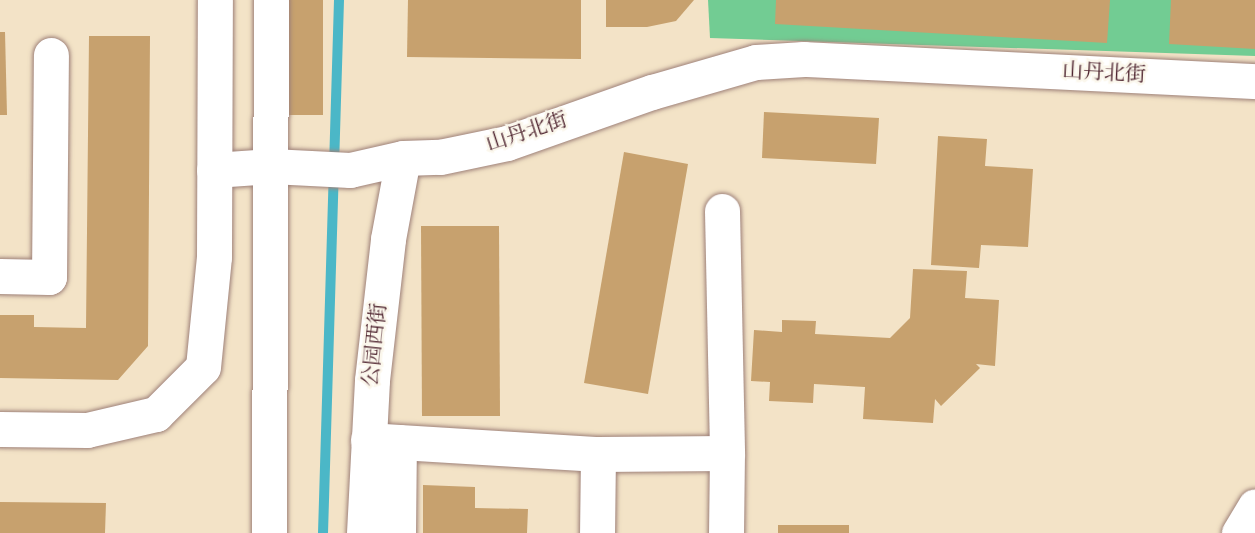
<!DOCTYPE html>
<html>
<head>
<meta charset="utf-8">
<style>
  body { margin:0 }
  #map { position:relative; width:1255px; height:533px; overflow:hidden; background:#f3e3c7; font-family:"Old Standard TT","Noto Serif SC",serif }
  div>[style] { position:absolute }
  .green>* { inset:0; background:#72cc93 }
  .stream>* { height:10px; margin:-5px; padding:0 5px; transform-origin:5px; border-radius:5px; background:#4bb7c7 }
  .building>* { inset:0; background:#c7a16e }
  .roads { filter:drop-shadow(0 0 2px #9e8179) drop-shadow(0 0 2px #9e8179) }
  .minor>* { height:35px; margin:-17.5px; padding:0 17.5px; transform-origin:17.5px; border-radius:17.5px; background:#fff }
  span { translate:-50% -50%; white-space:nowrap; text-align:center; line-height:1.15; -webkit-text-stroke:5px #fbf7ec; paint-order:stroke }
  .street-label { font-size:21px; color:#4a1f2b }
</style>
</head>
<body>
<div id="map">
  <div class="green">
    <div style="clip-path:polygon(708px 0,1255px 0,1255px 56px,710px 38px)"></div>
  </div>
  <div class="stream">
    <div style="left:323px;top:533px;width:533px;rotate:-88.28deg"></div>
  </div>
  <div class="building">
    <div style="clip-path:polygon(287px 0,323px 0,323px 115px,287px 115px)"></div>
    <div style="clip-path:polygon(408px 0,581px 0,581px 59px,407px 57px)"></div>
    <div style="clip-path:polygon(606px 0,694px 0,676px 21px,647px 27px,606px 27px)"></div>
    <div style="clip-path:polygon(776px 0,1110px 0,1107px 43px,775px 24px)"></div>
    <div style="clip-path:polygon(1171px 0,1255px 0,1255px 49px,1169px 44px)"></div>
    <div style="clip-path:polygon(0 32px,5px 32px,7px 115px,0 115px)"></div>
    <div style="clip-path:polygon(89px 36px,150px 36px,148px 346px,118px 380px,0 378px,0 315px,34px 315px,34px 327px,86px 328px)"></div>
    <div style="clip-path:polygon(764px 112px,879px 118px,876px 164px,762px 158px)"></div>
    <div style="clip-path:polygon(938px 136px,987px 139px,985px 166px,1033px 169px,1028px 247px,981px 245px,979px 268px,931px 265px)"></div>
    <div style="clip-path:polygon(624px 152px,688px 164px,648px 394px,584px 383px)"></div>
    <div style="clip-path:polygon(421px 226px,499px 226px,500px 416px,422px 416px)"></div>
    <div style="clip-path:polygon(913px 269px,967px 271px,965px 298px,999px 300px,995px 366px,976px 364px,980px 368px,941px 406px,935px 399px,933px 423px,863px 419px,865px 387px,814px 384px,813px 403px,769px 401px,770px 382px,751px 381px,754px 330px,782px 332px,782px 320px,816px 321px,815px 334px,890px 338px,910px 318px)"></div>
    <div style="clip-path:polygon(423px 485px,475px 487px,475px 508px,528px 509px,527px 533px,423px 533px)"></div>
    <div style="clip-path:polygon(0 502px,106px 503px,105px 533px,0 533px)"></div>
    <div style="clip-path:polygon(778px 525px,849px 525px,849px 533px,778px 533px)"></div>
  </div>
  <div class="roads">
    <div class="minor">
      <div style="left:214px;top:170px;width:57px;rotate:-4deg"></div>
      <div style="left:271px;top:166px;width:79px;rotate:2.9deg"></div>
      <div style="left:350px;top:170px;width:54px;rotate:-12.8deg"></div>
      <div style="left:403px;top:158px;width:37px;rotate:-2deg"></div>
      <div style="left:440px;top:157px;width:68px;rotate:-11.8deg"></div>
      <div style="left:507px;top:143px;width:154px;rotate:-19.4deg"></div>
      <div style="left:652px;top:92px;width:108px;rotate:-16.1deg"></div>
      <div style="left:756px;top:62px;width:48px;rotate:-3.6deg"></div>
      <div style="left:804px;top:59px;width:452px;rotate:2.8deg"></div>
      <div style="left:722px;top:211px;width:242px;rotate:88.8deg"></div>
      <div style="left:0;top:276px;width:49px;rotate:1.2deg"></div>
      <div style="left:49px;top:277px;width:222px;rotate:-89.5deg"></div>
      <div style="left:0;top:429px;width:87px;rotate:0.7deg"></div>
      <div style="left:87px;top:430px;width:71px;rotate:-13.1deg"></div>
      <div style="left:156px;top:414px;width:66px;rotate:-45deg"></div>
      <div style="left:203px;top:367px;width:111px;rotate:-84.3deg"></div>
      <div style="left:214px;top:257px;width:257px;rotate:-89.8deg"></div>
      <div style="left:368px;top:440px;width:230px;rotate:3.5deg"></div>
      <div style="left:598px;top:454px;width:79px;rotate:90.7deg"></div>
      <div style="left:598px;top:454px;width:129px;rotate:-0.4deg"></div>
      <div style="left:727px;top:453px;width:80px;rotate:90.7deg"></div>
      <div style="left:269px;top:533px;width:533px;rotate:-89.79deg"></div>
      <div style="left:364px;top:533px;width:153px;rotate:-87deg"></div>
      <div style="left:372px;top:380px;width:142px;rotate:-83.5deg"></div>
      <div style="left:388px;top:239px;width:82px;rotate:-79.5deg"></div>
      <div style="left:398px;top:533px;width:91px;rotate:-89.4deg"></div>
      <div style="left:1239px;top:533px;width:31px;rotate:-59deg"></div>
    </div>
  </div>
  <div class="street-label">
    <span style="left:1104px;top:74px;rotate:3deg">山丹北街</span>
    <span style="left:527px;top:133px;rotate:-18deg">山丹北街</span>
    <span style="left:376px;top:345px;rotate:-84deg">公园西街</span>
  </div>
</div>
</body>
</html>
